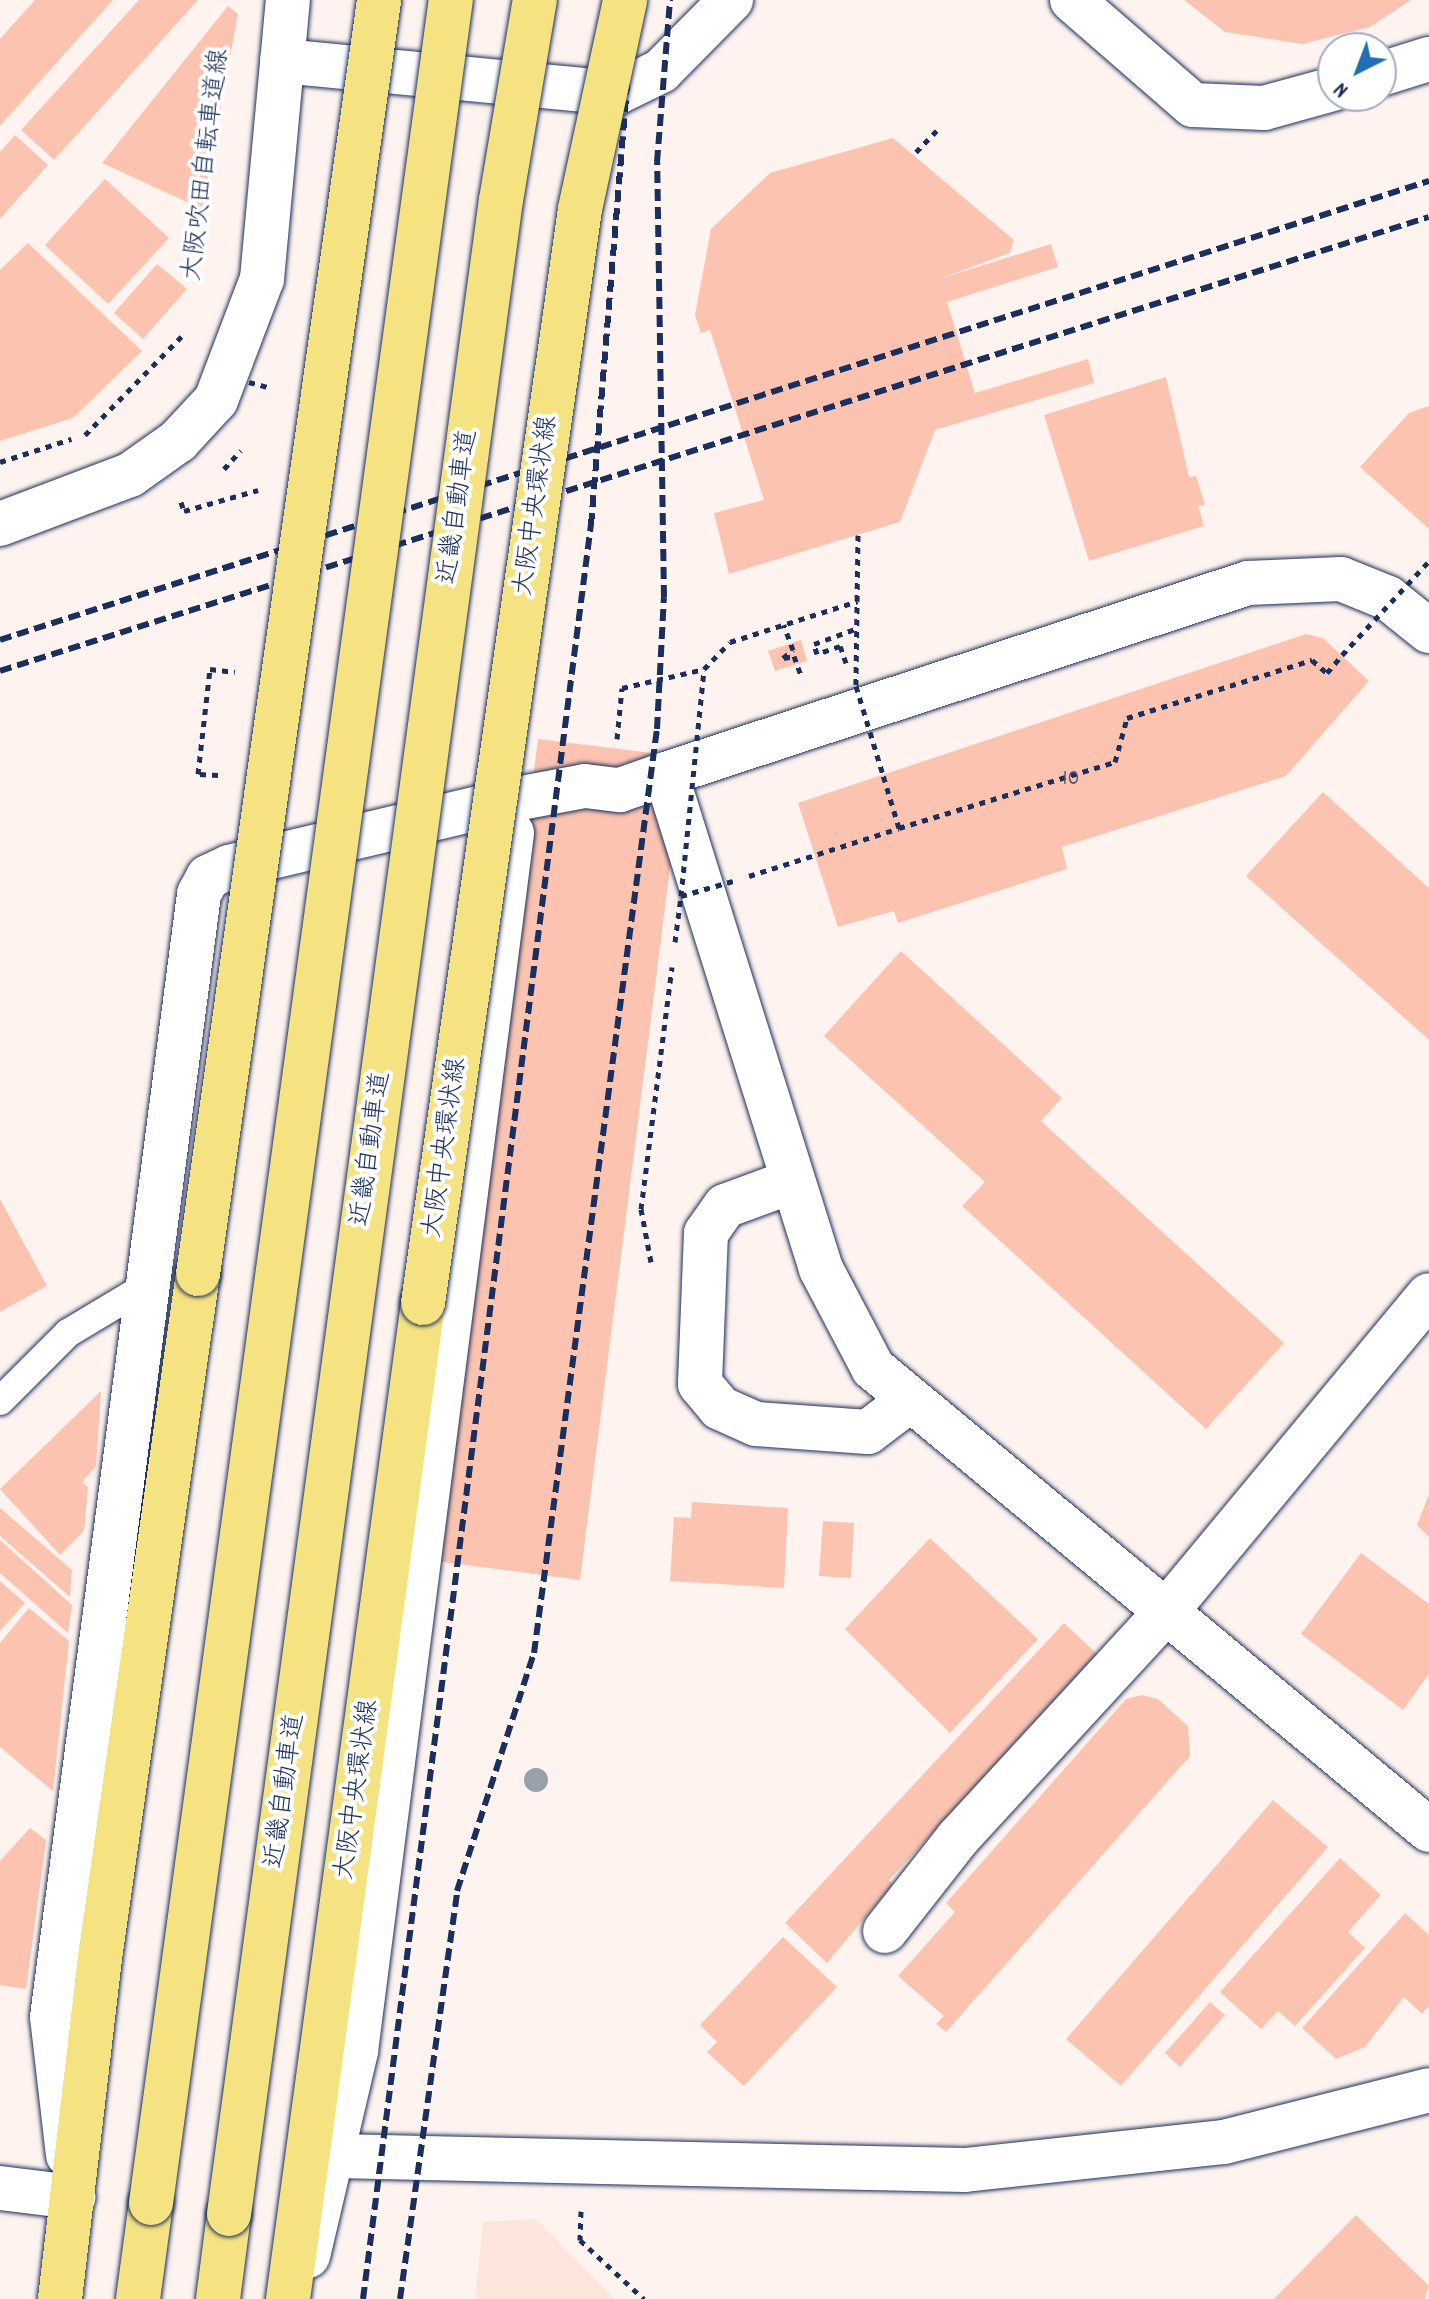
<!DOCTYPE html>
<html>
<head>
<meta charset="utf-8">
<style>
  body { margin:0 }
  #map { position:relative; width:1429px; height:2299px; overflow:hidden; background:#fef3ef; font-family:Dekko,"Klee One",sans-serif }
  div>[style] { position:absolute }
  .built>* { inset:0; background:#fde5dc }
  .building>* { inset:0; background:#fcc4b0 }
  .path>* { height:5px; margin-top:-2.5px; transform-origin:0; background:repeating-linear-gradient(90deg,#1b2f5e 0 6px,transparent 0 12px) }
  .roads { filter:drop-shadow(0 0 2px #1b2f5e) drop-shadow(0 0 2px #1b2f5e) }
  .lane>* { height:28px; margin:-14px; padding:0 14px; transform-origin:14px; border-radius:14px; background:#fff }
  .street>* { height:44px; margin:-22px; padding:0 22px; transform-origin:22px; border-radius:22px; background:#fff }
  .secondary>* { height:44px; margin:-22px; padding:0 22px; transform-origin:22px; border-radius:22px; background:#fff }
  .primary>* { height:44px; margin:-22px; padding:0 22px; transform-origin:22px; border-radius:22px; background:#f5e382 }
  .highway>* { height:44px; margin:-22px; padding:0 22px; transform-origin:22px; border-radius:22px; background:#f5e382 }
  .rail>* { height:6px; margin-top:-3px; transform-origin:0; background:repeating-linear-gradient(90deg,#1b2f5e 0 12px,transparent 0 18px) }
  .path-bridge>* { height:5px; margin-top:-2.5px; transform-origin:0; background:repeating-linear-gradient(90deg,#1b2f5e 0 6px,transparent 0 12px) }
  .bridges { filter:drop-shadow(0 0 2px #1b2f5e) drop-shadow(0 0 2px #1b2f5e) }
  .primary-bridge>* { height:44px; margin:-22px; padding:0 22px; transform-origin:22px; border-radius:22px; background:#f5e382 }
  .highway-bridge>* { height:44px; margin:-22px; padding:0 22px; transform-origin:22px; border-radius:22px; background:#f5e382 }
  .trees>* { width:24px; height:24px; margin:-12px; border-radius:50%; background:#96a1aa }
  span { translate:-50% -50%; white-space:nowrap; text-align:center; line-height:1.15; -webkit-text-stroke:8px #fff; paint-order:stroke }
  .number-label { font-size:22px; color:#535472 }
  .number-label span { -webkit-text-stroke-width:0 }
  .street-label { font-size:26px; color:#1b2f5e }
  .north { position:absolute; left:1317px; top:32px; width:80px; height:80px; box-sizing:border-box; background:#fff; border:2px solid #a4acbf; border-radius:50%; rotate:222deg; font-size:22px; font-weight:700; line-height:32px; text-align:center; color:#1b2f5e }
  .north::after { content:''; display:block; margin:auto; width:28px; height:36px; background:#1f6fb2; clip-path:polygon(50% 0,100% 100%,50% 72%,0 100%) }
</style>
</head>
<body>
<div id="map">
  <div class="built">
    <div style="clip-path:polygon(536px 2219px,615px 2299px,475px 2299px,483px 2222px)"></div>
  </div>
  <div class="building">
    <div style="clip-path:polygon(35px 0,113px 0,0 126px,0 39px)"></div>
    <div style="clip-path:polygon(139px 0,198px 0,54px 160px,21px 130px)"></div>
    <div style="clip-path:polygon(1184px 0,1411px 0,1370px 27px,1302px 44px,1225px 32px)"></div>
    <div style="clip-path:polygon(228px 6px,238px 14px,202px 209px,102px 163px)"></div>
    <div style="clip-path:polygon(15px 135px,48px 165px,0 219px,0 152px)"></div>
    <div style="clip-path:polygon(893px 138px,1014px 240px,1010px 253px,939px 279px,1051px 244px,1058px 267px,947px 302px,975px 393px,1088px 359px,1094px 383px,935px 430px,900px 522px,729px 574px,714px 513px,764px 500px,710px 330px,701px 333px,695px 315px,711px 229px,770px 173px)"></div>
    <div style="clip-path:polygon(105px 179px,169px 238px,108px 304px,45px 245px)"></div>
    <div style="clip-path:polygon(28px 243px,142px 351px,73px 418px,0 441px,0 270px)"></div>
    <div style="clip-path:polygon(157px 264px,187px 289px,143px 339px,114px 313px)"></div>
    <div style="clip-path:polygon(1166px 377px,1189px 477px,1196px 476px,1205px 505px,1198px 506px,1204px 526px,1089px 561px,1044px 415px)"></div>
    <div style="clip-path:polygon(1429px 406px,1429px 529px,1360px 467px,1409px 413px)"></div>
    <div style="clip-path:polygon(1306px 634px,1323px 638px,1369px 681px,1286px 776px,1062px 847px,1067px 869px,898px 923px,894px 911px,838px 927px,798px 803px)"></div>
    <div style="clip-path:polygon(801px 640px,807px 661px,775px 671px,768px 651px)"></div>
    <div style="clip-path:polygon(538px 739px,684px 757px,580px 1580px,435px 1561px)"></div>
    <div style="clip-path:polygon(1323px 792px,1429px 888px,1429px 1040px,1246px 876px)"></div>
    <div style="clip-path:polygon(901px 951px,1062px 1098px,1041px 1121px,1284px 1343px,1206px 1429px,962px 1206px,985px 1182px,824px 1036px)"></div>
    <div style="clip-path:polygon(0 1199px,47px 1286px,0 1312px)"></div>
    <div style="clip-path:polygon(101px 1391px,96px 1466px,82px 1482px,88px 1487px,84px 1531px,60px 1555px,0 1489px)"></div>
    <div style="clip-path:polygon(1429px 1494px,1429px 1537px,1417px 1525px)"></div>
    <div style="clip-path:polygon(692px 1502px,788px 1508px,784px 1588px,670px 1581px,674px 1517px,691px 1518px)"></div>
    <div style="clip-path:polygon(0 1508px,72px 1570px,70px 1597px,0 1536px)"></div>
    <div style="clip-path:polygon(823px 1521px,854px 1523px,851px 1578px,819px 1576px)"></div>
    <div style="clip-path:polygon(930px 1538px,1038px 1639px,950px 1733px,845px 1629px)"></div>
    <div style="clip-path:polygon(0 1540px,72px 1605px,68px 1633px,0 1573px)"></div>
    <div style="clip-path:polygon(1361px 1553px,1429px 1604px,1429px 1674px,1403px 1710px,1301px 1634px)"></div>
    <div style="clip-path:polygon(0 1581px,25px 1603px,0 1631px)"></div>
    <div style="clip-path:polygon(29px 1608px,69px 1641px,53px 1791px,0 1747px,0 1643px)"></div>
    <div style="clip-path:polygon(1064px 1623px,1098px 1655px,889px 1880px,893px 1884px,827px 1963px,785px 1923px)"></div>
    <div style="clip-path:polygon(1142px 1695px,1158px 1699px,1188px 1726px,1190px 1756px,946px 2032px,936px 2024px,944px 2016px,898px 1976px,955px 1912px,946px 1903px,1126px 1699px)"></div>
    <div style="clip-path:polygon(1273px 1800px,1328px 1847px,1121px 2086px,1066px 2039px)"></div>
    <div style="clip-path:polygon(30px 1828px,46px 1840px,26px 1989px,0 1985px,0 1861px)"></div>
    <div style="clip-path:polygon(1340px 1858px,1381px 1895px,1348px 1932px,1365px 1948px,1295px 2026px,1278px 2011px,1261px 2029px,1220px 1992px)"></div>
    <div style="clip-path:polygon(1405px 1913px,1429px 1935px,1429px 2006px,1422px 2014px,1404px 1997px,1365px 2047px,1336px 2059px,1302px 2028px)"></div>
    <div style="clip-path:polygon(783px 1937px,837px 1987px,744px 2086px,707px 2052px,717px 2042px,700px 2025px)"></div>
    <div style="clip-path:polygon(1210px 2002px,1225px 2015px,1180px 2067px,1165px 2053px)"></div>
    <div style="clip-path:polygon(1356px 2215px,1429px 2286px,1425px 2299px,1274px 2299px)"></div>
  </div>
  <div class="path">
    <div style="left:916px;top:152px;width:32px;rotate:-46deg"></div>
    <div style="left:85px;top:435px;width:141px;rotate:-45.6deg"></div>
    <div style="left:0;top:462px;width:75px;rotate:-17.9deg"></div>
    <div style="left:224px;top:469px;width:25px;rotate:-48deg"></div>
    <div style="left:181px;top:502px;width:9px;rotate:72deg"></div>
    <div style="left:184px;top:511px;width:77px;rotate:-15.8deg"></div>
    <div style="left:783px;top:658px;width:13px;rotate:-39deg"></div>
    <div style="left:793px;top:650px;width:27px;rotate:-110deg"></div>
    <div style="left:784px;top:658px;width:10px;rotate:-11deg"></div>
    <div style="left:794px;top:656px;width:23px;rotate:70deg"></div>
    <div style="left:846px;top:663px;width:18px;rotate:-109deg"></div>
    <div style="left:840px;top:646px;width:24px;rotate:161deg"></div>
    <div style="left:817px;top:654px;width:10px;rotate:-107deg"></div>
    <div style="left:814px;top:644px;width:47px;rotate:-20deg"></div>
    <div style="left:617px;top:739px;width:51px;rotate:-84.4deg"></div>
    <div style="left:622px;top:688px;width:84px;rotate:-13deg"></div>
    <div style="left:704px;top:669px;width:37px;rotate:-46deg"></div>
    <div style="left:730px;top:642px;width:134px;rotate:-17.8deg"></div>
    <div style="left:218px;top:775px;width:20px;rotate:-177deg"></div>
    <div style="left:198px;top:774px;width:106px;rotate:-83.5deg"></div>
    <div style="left:210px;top:669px;width:25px;rotate:7deg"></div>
    <div style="left:899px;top:828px;width:226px;rotate:-17deg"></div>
    <div style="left:1115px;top:762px;width:46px;rotate:-74.7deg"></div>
    <div style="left:1127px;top:718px;width:194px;rotate:-17.4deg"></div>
    <div style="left:1312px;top:660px;width:20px;rotate:41deg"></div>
    <div style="left:1327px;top:673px;width:23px;rotate:-50deg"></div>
    <div style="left:749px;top:876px;width:157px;rotate:-17.7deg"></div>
    <div style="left:899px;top:828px;width:55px;rotate:-106.8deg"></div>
    <div style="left:651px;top:1262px;width:54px;rotate:-100.7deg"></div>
    <div style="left:641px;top:1209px;width:244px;rotate:-82.7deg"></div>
    <div style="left:581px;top:2211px;width:29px;rotate:92deg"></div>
    <div style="left:580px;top:2240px;width:87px;rotate:42.7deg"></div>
  </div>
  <div class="roads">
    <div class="lane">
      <div style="left:0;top:1401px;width:96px;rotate:-45deg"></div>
      <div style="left:68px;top:1333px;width:90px;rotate:-30.9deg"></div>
    </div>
    <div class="street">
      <div style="left:1072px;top:0;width:160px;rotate:41deg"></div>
      <div style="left:1193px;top:105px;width:71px;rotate:2.4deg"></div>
      <div style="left:1264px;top:108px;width:72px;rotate:-15.4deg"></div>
      <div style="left:282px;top:61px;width:336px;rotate:5.5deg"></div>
      <div style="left:616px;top:93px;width:50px;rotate:-26.1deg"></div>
      <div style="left:661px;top:71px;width:100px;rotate:-45.4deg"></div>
      <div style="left:1381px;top:74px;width:50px;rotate:-17.4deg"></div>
      <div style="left:1429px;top:631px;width:53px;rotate:-141.2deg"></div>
      <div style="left:1388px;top:598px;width:51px;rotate:-158deg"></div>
      <div style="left:1341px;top:579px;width:93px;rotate:177.5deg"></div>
      <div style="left:1248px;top:583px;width:613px;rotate:161.83deg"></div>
      <div style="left:666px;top:774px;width:519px;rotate:72.61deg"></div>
      <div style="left:821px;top:1269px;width:112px;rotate:62.3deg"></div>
      <div style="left:873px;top:1368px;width:723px;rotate:39.72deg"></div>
      <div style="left:793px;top:1181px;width:72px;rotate:159.8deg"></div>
      <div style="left:725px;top:1206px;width:33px;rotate:125deg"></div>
      <div style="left:706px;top:1233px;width:151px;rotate:92.3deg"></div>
      <div style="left:700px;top:1384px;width:31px;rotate:50deg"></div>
      <div style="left:720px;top:1408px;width:39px;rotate:24deg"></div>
      <div style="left:756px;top:1424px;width:112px;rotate:4.1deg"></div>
      <div style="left:868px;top:1432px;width:48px;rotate:-37.3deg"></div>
      <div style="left:885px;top:1931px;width:118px;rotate:-51.9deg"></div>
      <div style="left:958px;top:1838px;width:306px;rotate:-47.4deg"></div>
      <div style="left:1165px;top:1613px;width:413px;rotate:-50.3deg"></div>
      <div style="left:68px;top:2155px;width:139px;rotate:-96.6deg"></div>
      <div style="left:52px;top:2017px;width:1133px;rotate:-82.54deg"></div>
      <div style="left:199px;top:894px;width:19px;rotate:-62deg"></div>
      <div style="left:208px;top:877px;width:23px;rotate:-25deg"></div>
      <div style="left:229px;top:867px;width:295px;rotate:-13.3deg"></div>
      <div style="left:516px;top:799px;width:70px;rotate:-10.7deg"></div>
      <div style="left:585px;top:786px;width:35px;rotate:7deg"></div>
      <div style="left:620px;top:790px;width:49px;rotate:-19.2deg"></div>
      <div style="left:336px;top:2156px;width:629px;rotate:1.28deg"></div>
      <div style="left:965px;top:2170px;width:261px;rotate:-6.2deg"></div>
      <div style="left:1224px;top:2142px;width:211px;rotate:-14.2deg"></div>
      <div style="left:308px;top:2256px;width:211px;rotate:-76.8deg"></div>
      <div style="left:356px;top:2051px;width:1228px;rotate:-82.7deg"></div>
    </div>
    <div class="secondary">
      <div style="left:0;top:524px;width:139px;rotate:-20.7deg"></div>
      <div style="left:130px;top:475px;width:59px;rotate:-35.3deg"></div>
      <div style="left:178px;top:441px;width:56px;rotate:-47.2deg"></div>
      <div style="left:216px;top:400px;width:129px;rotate:-69.2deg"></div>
      <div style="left:262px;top:279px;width:280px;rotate:-84.7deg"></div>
      <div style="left:0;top:2188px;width:74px;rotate:7deg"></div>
    </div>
    <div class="primary">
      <div style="left:60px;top:2299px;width:350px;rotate:-83.3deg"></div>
      <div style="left:101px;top:1951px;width:684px;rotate:-81.85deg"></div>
      <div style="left:288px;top:2299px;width:1005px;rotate:-82.28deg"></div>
    </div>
    <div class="highway">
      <div style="left:138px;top:2299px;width:97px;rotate:-82.3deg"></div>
      <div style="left:218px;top:2299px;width:86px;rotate:-82.6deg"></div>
    </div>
  </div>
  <div class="rail">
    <div style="left:0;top:640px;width:1501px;rotate:-17.81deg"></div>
    <div style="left:0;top:671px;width:1499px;rotate:-17.63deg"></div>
    <div style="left:363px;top:2299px;width:1789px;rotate:-82.68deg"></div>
    <div style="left:591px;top:525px;width:527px;rotate:-85.32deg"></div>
    <div style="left:400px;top:2299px;width:412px;rotate:-82deg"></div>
    <div style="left:457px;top:1891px;width:250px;rotate:-72.1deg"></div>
    <div style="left:534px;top:1653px;width:932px;rotate:-82.42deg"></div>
    <div style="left:657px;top:729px;width:132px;rotate:-87deg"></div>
    <div style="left:664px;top:597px;width:435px;rotate:-90.9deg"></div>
    <div style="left:657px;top:162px;width:163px;rotate:-85.4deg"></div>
  </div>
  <div class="path-bridge">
    <div style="left:249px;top:382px;width:23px;rotate:15deg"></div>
    <div style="left:858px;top:535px;width:151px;rotate:90.8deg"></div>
    <div style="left:856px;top:686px;width:93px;rotate:73.1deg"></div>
    <div style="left:1342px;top:655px;width:128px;rotate:-47.2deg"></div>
    <div style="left:681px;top:896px;width:228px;rotate:-84.2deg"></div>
    <div style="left:675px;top:942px;width:46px;rotate:-82.6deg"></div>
    <div style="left:681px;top:896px;width:54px;rotate:-16.1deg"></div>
  </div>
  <div class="bridges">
    <div class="primary-bridge">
      <div style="left:198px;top:1274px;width:1287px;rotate:-81.91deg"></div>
      <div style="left:423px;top:1303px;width:1105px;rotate:-81.83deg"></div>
      <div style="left:580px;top:209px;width:214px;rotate:-77.8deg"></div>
    </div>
    <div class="highway-bridge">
      <div style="left:151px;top:2203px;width:2223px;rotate:-82.25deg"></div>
      <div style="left:229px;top:2214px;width:2032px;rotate:-82.31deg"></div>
      <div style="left:501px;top:200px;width:203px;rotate:-80.4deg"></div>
    </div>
  </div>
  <div class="trees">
    <div style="left:536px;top:1780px"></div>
  </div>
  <div class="number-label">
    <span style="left:1071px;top:780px">10</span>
  </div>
  <div class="street-label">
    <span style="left:207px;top:165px;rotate:-83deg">大阪吹田自転車道線</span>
    <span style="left:537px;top:506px;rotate:-82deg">大阪中央環状線</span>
    <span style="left:459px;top:507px;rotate:-82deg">近畿自動車道</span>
    <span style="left:446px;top:1148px;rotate:-82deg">大阪中央環状線</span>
    <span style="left:372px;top:1149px;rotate:-82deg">近畿自動車道</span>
    <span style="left:358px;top:1790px;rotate:-82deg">大阪中央環状線</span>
    <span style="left:286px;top:1791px;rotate:-82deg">近畿自動車道</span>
  </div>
  <div class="north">N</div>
</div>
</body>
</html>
